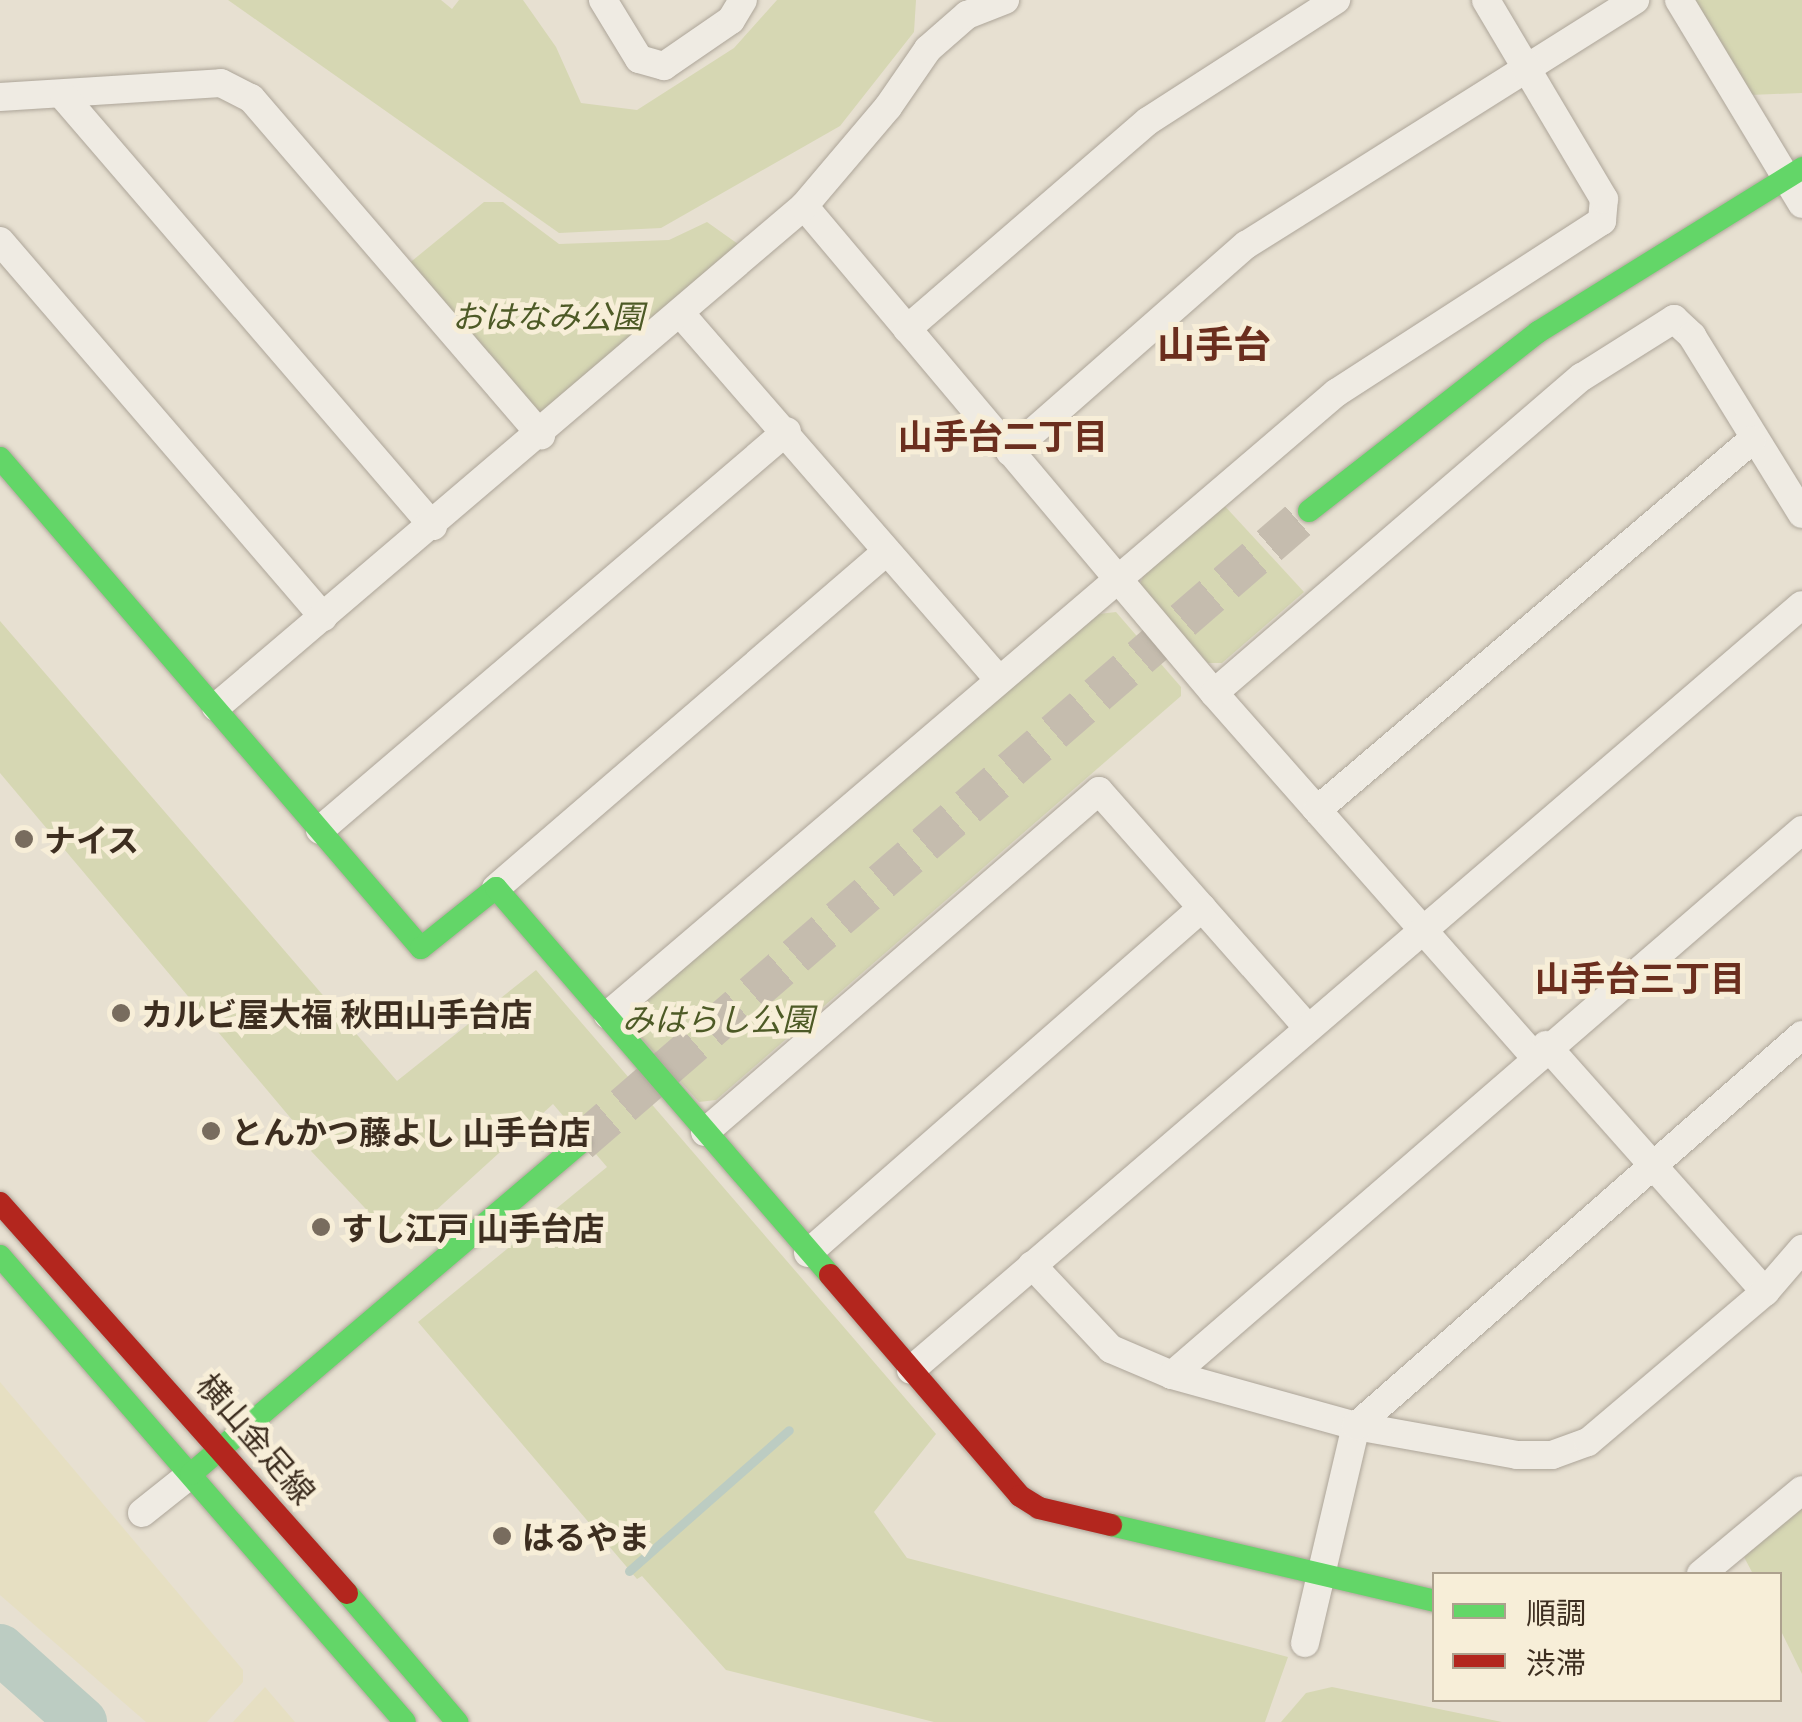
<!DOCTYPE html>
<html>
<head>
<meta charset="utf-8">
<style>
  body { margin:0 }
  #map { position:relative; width:1802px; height:1722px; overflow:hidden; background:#e7e0d1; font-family:"Playfair Display","Noto Sans JP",serif }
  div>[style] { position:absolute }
  .farmland>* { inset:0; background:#e6dfc2 }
  .green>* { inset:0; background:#d6d7b3 }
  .stream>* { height:9px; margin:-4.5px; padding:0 4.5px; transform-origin:4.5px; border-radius:4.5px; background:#bcccc2 }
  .river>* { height:50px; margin:-25px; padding:0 25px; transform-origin:25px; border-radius:25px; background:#bcccc2 }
  .secondary-tunnel>* { height:38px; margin-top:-19px; transform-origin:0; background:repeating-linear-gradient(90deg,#c5bcae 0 38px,transparent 0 57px) }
  .roads { filter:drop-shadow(0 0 2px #ada599) drop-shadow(0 0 2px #ada599) }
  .street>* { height:28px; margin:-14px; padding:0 14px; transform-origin:14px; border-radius:14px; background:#efebe3 }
  .fast>* { height:22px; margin:-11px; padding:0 11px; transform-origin:11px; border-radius:11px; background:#63d668 }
  .jam>* { height:22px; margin:-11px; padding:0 11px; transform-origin:11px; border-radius:11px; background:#b3261e }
  .dots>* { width:28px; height:28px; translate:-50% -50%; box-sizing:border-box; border:5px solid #f7eed8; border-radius:50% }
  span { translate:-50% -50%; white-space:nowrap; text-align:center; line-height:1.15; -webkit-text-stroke:10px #f7eed8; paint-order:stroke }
  .park-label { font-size:32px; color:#4d5a26; font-style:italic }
  .poi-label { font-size:32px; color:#3d2e20; font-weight:700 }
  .left { translate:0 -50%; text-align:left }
  .street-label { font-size:32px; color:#3d2e20 }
  .neighbourhood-label { font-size:35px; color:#6b2e1e; font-weight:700 }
  .quarter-label { font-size:38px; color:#6b2e1e; font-weight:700 }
  .legend { position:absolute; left:1432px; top:1572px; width:350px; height:130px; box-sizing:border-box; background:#f7eed8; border:2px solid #ada18e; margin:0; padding:12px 18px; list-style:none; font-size:30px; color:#3d2e20 }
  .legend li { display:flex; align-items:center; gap:20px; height:50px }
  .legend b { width:50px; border:2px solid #ada18e }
</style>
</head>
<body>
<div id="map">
  <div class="farmland">
    <div style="clip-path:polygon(0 1382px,243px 1670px,243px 1682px,207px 1722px,146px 1722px,0 1595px)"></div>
    <div style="clip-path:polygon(265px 1687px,295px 1722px,233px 1722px)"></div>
  </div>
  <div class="green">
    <div style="clip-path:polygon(228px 0,441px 0,452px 9px,459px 0,523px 0,556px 47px,581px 103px,637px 110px,734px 48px,777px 0,916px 0,914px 32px,840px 126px,661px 228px,559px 233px)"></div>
    <div style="clip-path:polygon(1695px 0,1802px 0,1802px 93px,1750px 95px)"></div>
    <div style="clip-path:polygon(484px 202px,503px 202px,559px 244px,669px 240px,707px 222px,738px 244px,543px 416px,407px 265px)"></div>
    <div style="clip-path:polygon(1222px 503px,1304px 592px,1222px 663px,1208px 663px,1140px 585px,1145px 570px)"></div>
    <div style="clip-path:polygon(1116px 612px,1181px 687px,1181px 696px,716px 1100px,699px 1102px,636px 1032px,639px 1005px,1099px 614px)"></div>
    <div style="clip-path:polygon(0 621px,397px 1081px,536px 970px,936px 1434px,874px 1512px,907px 1558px,1288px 1657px,1265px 1722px,934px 1722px,726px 1670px,642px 1576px,637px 1579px,418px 1322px,607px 1167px,553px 1104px,399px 1244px,311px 1151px,315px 1147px,0 773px)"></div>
    <div style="clip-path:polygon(1802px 1506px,1802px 1674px,1780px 1629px,1780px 1574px,1753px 1574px,1744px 1557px)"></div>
    <div style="clip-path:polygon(1332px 1687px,1502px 1722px,1281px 1722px,1306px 1693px)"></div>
  </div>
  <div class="stream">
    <div style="left:629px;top:1571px;width:213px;rotate:-41.4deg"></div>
  </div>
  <div class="river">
    <div style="left:0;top:1649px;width:110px;rotate:41.7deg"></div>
  </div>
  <div class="secondary-tunnel">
    <div style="left:580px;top:1143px;width:965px;rotate:-40.92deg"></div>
  </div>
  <div class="roads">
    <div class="street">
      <div style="left:603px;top:0;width:69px;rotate:58.6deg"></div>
      <div style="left:639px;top:59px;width:26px;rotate:16deg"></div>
      <div style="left:664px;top:66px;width:81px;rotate:-34.5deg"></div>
      <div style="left:731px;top:20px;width:23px;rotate:-59deg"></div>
      <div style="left:1679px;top:0;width:238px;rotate:58.9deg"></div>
      <div style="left:0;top:97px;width:221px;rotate:-3.6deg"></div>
      <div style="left:221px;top:83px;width:34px;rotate:27deg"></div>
      <div style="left:251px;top:98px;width:445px;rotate:49.3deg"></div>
      <div style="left:64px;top:97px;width:566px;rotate:49.3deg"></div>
      <div style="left:804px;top:206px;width:637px;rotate:49.91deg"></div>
      <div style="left:1214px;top:693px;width:484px;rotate:48.6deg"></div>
      <div style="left:0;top:241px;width:496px;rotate:49.3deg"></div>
      <div style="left:681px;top:314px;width:483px;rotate:49deg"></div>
      <div style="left:907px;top:329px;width:318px;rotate:-40.8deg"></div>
      <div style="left:1148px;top:121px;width:224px;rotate:-32.8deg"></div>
      <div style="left:1010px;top:452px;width:314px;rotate:-41.3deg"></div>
      <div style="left:1246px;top:245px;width:460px;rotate:-32.2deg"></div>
      <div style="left:1214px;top:693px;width:485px;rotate:-40.7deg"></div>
      <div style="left:1582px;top:377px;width:109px;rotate:-32.2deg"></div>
      <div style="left:1674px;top:319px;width:25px;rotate:43deg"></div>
      <div style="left:1692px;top:336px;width:209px;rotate:58.3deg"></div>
      <div style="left:216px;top:707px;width:772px;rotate:-40.43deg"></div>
      <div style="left:804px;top:206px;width:130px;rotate:-49.7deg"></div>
      <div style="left:888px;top:107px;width:70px;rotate:-55.4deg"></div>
      <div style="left:928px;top:49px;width:52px;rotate:-41.1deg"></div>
      <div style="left:967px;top:15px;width:41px;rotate:-21.5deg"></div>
      <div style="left:1317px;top:810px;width:571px;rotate:-40.38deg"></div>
      <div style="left:320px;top:830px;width:614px;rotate:-40.51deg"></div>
      <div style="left:496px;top:888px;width:515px;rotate:-40.75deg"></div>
      <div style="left:608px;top:1015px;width:958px;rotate:-40.51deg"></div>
      <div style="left:1336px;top:393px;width:317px;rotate:-32.9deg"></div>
      <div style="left:1602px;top:221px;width:22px;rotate:-85deg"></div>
      <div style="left:1604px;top:199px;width:231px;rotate:-120.7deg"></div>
      <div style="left:1546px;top:1045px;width:330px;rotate:48.4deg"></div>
      <div style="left:705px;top:1132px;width:521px;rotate:-40.88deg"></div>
      <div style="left:1099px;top:791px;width:313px;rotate:48.6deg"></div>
      <div style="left:808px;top:1253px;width:524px;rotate:-41.21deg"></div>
      <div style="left:1032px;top:1265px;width:115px;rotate:46.8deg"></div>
      <div style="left:1111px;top:1349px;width:66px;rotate:23.1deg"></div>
      <div style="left:1172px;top:1375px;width:191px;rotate:15.5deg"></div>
      <div style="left:1356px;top:1426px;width:164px;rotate:10.2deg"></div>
      <div style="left:1517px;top:1455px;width:35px"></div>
      <div style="left:1552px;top:1455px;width:38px;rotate:-20deg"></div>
      <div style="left:1588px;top:1442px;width:232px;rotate:-40.3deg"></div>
      <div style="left:1765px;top:1292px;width:57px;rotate:-49.3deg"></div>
      <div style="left:911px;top:1370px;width:1174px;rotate:-40.65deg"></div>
      <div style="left:1172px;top:1375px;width:833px;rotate:-40.86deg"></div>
      <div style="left:142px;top:1513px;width:63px;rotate:-38.5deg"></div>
      <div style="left:1701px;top:1574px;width:131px;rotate:-39.7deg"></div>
      <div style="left:1305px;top:1643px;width:223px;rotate:-76.8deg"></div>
      <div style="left:1356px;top:1426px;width:593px;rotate:-41.24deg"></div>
    </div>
    <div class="fast">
      <div style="left:0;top:458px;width:646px;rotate:49.33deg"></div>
      <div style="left:421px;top:948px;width:96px;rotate:-38.7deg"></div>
      <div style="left:496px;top:888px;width:511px;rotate:49.2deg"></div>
      <div style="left:1309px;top:511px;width:291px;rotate:-38deg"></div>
      <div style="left:1538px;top:332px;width:311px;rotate:-31.8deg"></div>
      <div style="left:0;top:1256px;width:617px;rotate:49.01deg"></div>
      <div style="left:191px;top:1474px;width:511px;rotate:-40.39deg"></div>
      <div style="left:1111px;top:1525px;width:332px;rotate:13.2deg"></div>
      <div style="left:347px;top:1593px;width:170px;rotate:49.5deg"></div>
    </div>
    <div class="jam">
      <div style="left:0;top:1203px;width:522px;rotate:48.34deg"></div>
      <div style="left:830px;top:1275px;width:291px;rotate:49.3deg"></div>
      <div style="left:1020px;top:1496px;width:22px;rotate:32deg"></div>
      <div style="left:1039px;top:1508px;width:74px;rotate:13.3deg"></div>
    </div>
  </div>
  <div class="dots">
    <div style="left:24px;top:839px;background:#786c5e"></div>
    <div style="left:121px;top:1013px;background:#786c5e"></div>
    <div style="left:211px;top:1131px;background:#786c5e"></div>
    <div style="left:321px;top:1227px;background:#786c5e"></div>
    <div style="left:502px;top:1536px;background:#786c5e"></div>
  </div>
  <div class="park-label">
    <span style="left:548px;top:315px">おはなみ公園</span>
    <span style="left:718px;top:1018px">みはらし公園</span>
  </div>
  <div class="poi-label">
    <span class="left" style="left:44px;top:839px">ナイス</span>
    <span class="left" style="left:141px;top:1013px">カルビ屋大福 秋田山手台店</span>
    <span class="left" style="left:231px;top:1131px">とんかつ藤よし 山手台店</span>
    <span class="left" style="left:341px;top:1227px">すし江戸 山手台店</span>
    <span class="left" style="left:522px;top:1536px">はるやま</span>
  </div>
  <div class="street-label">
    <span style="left:257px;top:1438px;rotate:49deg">横山金足線</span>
  </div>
  <div class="neighbourhood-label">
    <span style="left:1003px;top:435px">山手台二丁目</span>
    <span style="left:1640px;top:977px">山手台三丁目</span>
  </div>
  <div class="quarter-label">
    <span style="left:1214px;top:343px">山手台</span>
  </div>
  <ul class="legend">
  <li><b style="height:12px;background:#63d668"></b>順調</li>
  <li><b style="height:12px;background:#b3261e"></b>渋滞</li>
  </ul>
</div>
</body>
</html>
